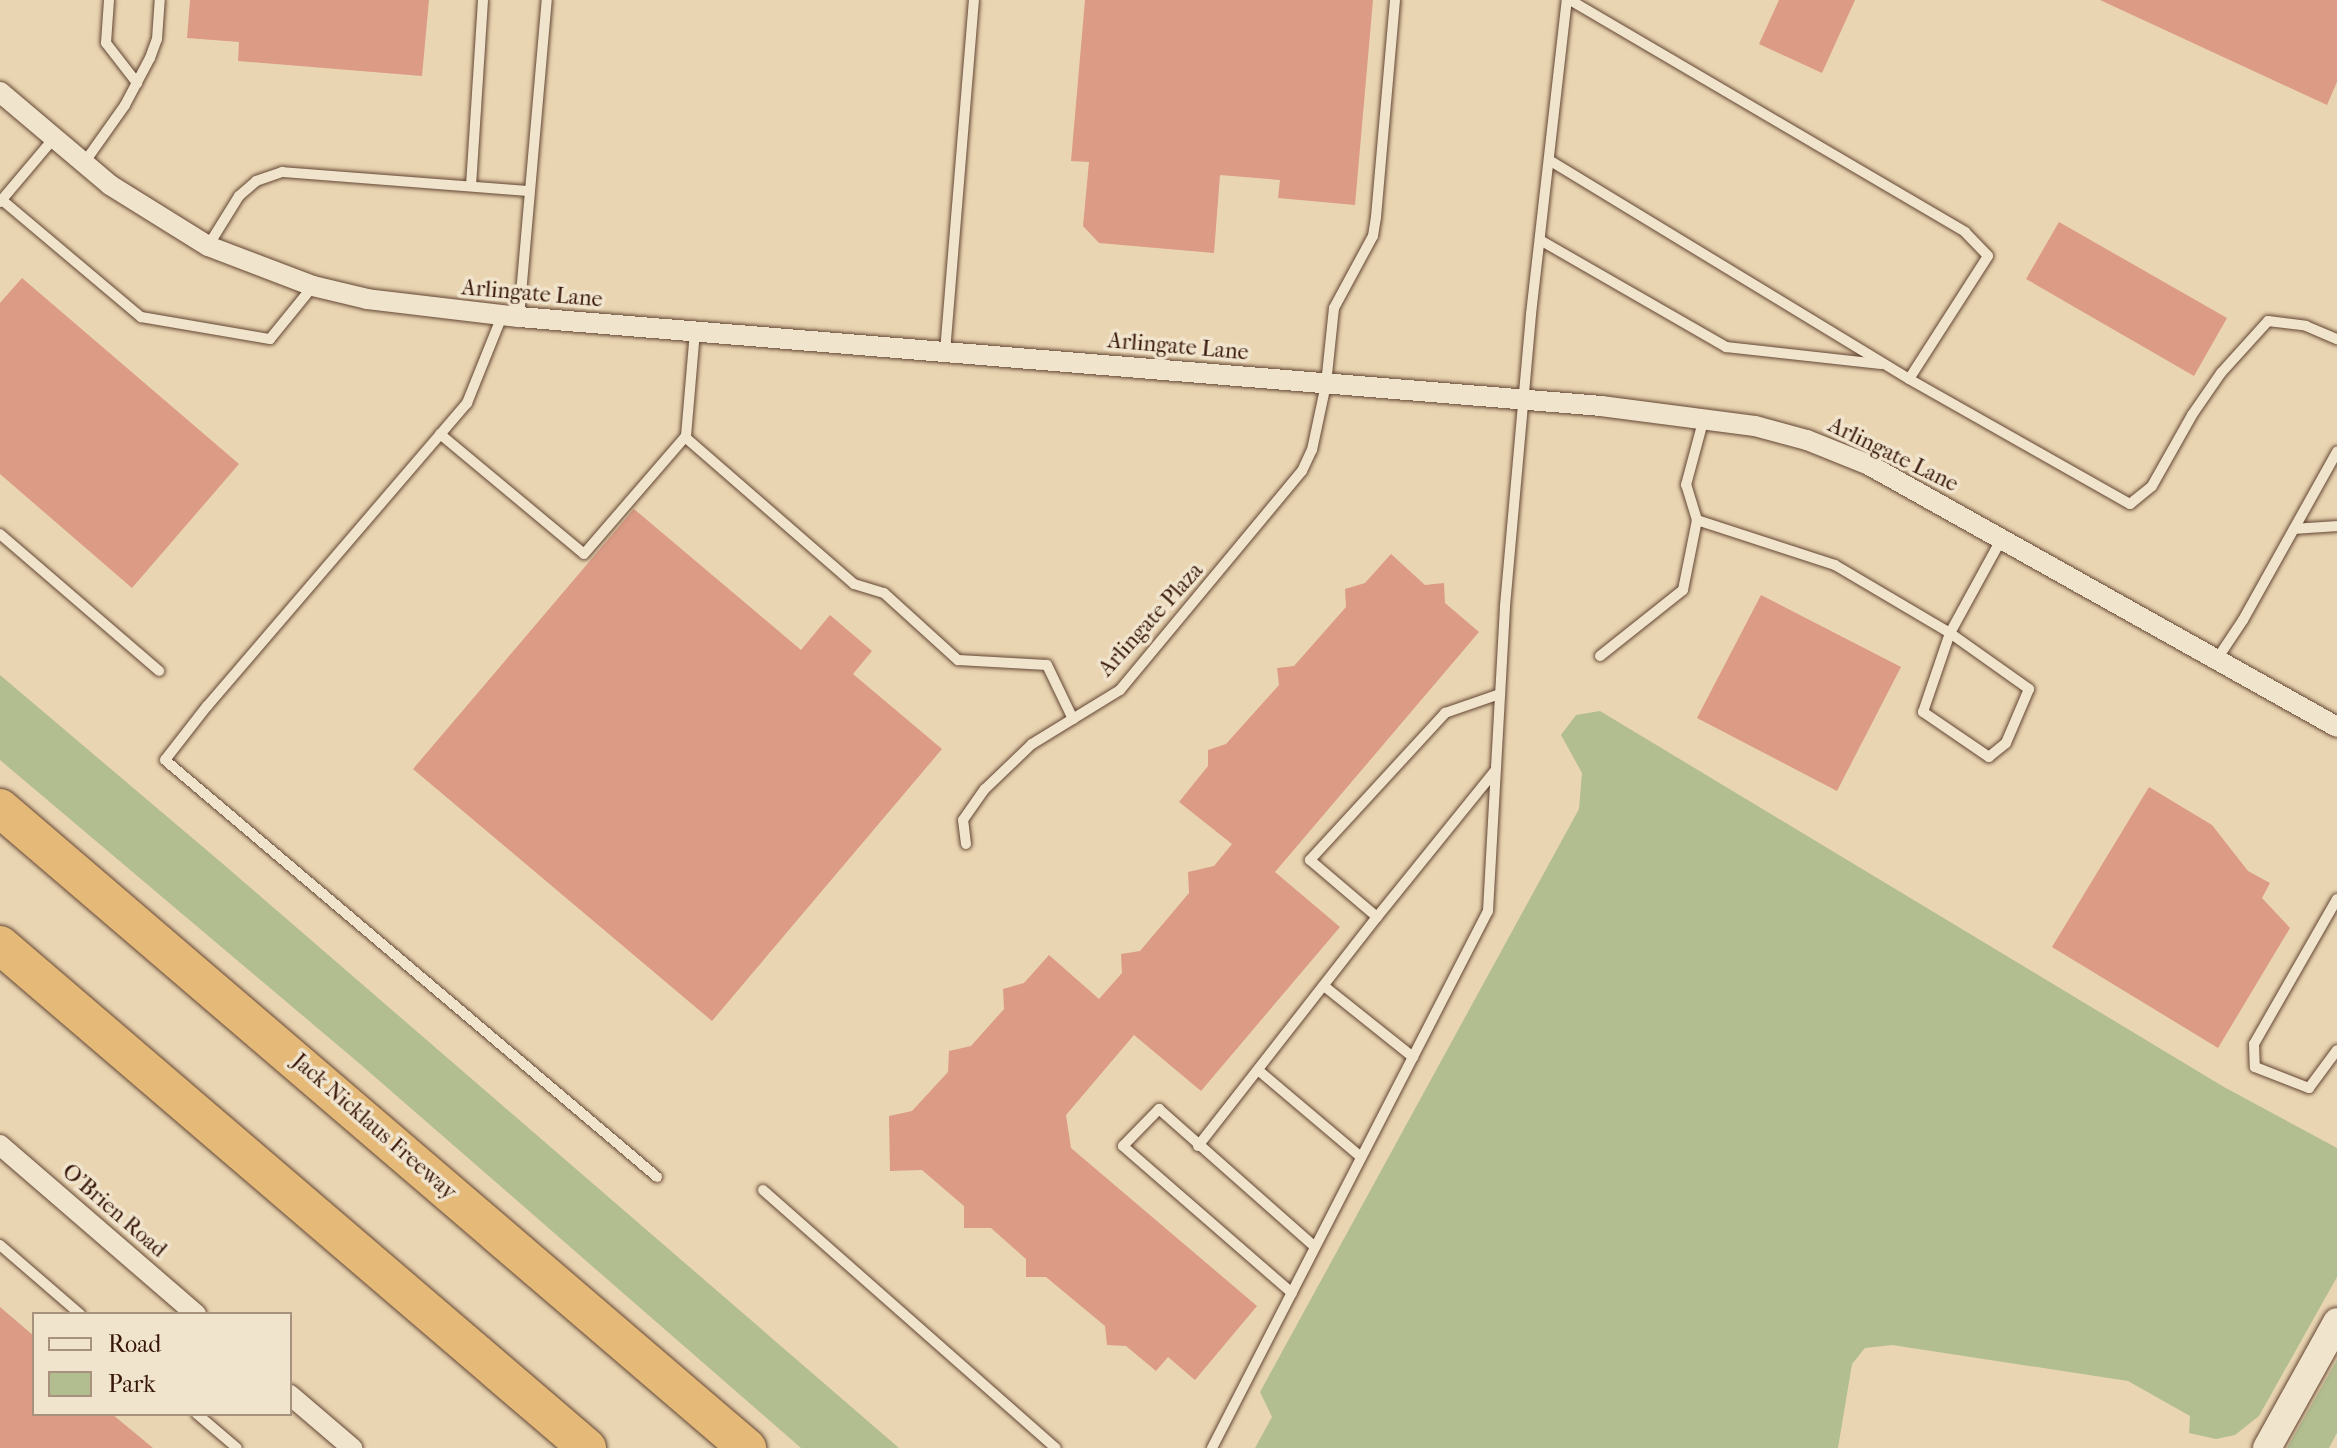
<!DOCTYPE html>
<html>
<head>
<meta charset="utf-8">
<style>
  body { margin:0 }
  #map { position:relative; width:2337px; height:1448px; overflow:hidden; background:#ead5b2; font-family:"IM FELL French Canon",serif }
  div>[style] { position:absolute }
  .green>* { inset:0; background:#b2be90 }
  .building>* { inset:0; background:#db9b85 }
  .roads { filter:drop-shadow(0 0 2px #634633) drop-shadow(0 0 2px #634633) }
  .lane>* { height:10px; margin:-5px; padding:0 5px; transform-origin:5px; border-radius:5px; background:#f1e4cd }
  .street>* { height:20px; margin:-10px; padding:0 10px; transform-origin:10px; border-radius:10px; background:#f1e4cd }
  .secondary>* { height:28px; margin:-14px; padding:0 14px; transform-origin:14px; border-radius:14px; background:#f1e4cd }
  .highway>* { height:38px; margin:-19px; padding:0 19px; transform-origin:19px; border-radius:19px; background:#e5ba79 }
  span { translate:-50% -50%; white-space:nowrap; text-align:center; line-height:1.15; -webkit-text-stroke:7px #f1e4cd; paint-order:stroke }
  .street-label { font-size:22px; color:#361609 }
  .legend { position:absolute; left:32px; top:1312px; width:260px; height:104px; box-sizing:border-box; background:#f1e4cd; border:2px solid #a6927f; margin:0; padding:10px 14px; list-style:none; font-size:24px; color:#361609 }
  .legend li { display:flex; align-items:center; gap:16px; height:40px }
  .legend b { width:40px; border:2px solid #a6927f }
</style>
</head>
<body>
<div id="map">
  <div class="green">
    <div style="clip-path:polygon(0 675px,223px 864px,899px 1448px,801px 1448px,360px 1064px,0 760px)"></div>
    <div style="clip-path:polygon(1600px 711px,2224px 1087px,2337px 1148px,2337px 1277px,2259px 1416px,2235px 1435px,2216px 1439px,2189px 1433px,2190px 1416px,2128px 1381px,1892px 1345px,1865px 1348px,1852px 1364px,1838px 1448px,1255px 1448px,1272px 1417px,1260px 1392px,1579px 809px,1582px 773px,1561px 735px,1576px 715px)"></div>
    <div style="clip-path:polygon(2337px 1360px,2337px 1433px,2329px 1448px,2287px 1448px)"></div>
  </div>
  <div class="building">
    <div style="clip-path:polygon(190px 0,429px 0,422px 76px,238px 61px,239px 42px,187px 38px)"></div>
    <div style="clip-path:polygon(1085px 0,1373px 0,1355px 205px,1278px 198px,1280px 180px,1220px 175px,1214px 253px,1099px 243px,1083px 226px,1089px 162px,1071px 161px)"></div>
    <div style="clip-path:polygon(1779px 0,1855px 0,1822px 73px,1759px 44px)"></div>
    <div style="clip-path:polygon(2100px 0,2337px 0,2337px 82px,2327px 105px)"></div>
    <div style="clip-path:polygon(2059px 222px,2227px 318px,2194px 376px,2026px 279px)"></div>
    <div style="clip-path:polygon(22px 278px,239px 464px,132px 588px,0 474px,0 303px)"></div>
    <div style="clip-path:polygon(634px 509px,801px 650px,830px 615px,872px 651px,853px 674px,942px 749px,712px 1021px,413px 769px)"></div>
    <div style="clip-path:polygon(1391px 554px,1425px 585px,1444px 583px,1445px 603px,1479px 632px,1275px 872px,1340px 927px,1201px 1091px,1134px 1035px,1066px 1115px,1071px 1148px,1257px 1306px,1195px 1380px,1168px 1357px,1156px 1371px,1126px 1346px,1107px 1345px,1105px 1326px,1046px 1277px,1026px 1277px,1026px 1259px,991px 1228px,964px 1228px,964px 1206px,922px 1170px,890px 1171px,889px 1116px,912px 1111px,948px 1072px,949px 1051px,971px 1046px,1004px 1009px,1003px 989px,1024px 983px,1049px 955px,1099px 999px,1122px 973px,1121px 954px,1140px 951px,1189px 893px,1188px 872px,1214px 866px,1232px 844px,1179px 802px,1208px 766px,1208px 750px,1226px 744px,1279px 685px,1277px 668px,1294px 666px,1346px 607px,1345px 589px,1365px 583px)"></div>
    <div style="clip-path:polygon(1761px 595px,1901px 667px,1837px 791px,1697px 718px)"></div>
    <div style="clip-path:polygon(2149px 787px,2212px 825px,2248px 871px,2270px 883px,2262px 898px,2290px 928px,2218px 1048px,2052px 947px)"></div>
    <div style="clip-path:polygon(0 1307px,34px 1336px,34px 1414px,112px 1414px,153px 1448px,0 1448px)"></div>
  </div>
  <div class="roads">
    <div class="lane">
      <div style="left:109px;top:0;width:43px;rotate:94deg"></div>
      <div style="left:106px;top:43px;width:51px;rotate:52.2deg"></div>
      <div style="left:1570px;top:0;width:458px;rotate:30.4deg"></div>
      <div style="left:1965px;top:232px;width:33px;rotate:46deg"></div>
      <div style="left:1988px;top:256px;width:146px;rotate:122.7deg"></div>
      <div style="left:1909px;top:379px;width:254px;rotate:29.5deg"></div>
      <div style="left:2130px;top:504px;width:28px;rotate:-39deg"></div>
      <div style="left:2152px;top:486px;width:81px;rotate:-60.6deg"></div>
      <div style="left:2192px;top:415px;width:51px;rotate:-55.4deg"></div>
      <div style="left:2221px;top:373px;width:70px;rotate:-47.9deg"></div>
      <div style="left:2268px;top:321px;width:38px;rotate:7deg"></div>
      <div style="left:2306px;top:326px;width:34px;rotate:23deg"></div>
      <div style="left:1549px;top:160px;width:421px;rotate:31.3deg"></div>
      <div style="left:84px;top:163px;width:71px;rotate:-54.7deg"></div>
      <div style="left:125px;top:105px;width:53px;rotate:-62deg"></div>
      <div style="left:150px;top:58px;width:20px;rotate:-70deg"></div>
      <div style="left:157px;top:39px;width:39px;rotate:-86deg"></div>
      <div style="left:471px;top:186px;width:186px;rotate:-86.3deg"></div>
      <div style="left:2px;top:200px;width:182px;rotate:40.1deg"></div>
      <div style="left:141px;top:317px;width:131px;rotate:9.7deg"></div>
      <div style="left:270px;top:339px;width:68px;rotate:-50.9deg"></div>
      <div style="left:0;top:202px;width:84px;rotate:-49.8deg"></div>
      <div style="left:1540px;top:240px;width:215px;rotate:29.9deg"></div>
      <div style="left:1726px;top:347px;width:156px;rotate:6.3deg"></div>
      <div style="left:208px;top:246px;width:59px;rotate:-58.2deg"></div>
      <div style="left:239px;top:196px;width:23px;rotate:-41deg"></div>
      <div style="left:256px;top:181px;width:28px;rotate:-19deg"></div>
      <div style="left:282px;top:172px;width:248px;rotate:4.4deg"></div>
      <div style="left:502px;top:316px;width:94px;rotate:111.9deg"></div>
      <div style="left:467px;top:403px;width:399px;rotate:130.6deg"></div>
      <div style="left:207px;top:706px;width:68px;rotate:127.9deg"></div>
      <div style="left:165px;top:760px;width:645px;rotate:40.28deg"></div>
      <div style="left:519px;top:317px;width:318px;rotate:-85deg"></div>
      <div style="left:945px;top:352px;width:353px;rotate:-85.3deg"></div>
      <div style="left:440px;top:434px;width:187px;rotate:39.8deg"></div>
      <div style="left:584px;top:554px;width:156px;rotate:-49.2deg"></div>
      <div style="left:686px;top:436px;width:105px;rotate:-85.1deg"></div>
      <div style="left:685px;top:437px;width:224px;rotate:41deg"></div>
      <div style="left:854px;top:584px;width:31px;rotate:17deg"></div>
      <div style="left:884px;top:593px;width:100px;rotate:42.2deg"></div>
      <div style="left:958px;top:660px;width:89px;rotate:3.2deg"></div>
      <div style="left:1047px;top:665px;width:60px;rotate:64.3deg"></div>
      <div style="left:1697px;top:520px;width:37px;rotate:-107deg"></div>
      <div style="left:1686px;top:485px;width:69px;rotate:-75deg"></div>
      <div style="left:2294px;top:529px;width:43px;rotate:-4deg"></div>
      <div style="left:0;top:534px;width:210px;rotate:40.7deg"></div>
      <div style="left:1600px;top:656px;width:106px;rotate:-38.5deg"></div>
      <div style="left:1683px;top:590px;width:71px;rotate:-78.7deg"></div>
      <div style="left:1697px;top:520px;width:145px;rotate:18.1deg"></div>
      <div style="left:1835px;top:565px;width:134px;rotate:30.6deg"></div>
      <div style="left:1950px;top:633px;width:97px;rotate:35.3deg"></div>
      <div style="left:2029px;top:689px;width:59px;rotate:113.1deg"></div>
      <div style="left:2006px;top:743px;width:22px;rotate:141deg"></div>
      <div style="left:1989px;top:757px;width:80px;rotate:-145.7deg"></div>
      <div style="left:1923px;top:712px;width:83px;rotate:-71.1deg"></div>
      <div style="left:1950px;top:633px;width:108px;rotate:-61.3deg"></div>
      <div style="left:2217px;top:659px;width:47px;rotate:-56.3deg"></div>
      <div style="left:2243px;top:620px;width:193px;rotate:-60.8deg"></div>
      <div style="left:966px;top:844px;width:24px;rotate:-97deg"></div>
      <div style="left:963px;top:820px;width:38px;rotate:-55deg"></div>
      <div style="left:985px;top:789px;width:65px;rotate:-43.8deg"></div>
      <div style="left:1032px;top:744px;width:103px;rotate:-31.5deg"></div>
      <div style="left:1120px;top:690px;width:285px;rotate:-50.3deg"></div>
      <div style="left:1302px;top:471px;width:23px;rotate:-65deg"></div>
      <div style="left:1312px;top:450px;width:67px;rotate:-78deg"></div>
      <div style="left:1326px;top:384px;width:76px;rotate:-84deg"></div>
      <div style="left:1334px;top:308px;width:82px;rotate:-61.6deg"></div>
      <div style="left:1373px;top:236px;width:19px;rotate:-81deg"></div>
      <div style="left:1376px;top:217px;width:218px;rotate:-85deg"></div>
      <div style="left:2337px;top:899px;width:167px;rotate:119.8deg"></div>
      <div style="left:2254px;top:1044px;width:23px;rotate:88deg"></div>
      <div style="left:2255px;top:1067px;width:58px;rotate:21.3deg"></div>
      <div style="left:2309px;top:1088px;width:47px;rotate:-53.6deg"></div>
      <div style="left:1377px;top:917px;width:188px;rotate:-51.1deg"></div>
      <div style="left:1324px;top:986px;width:114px;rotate:38.6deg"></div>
      <div style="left:1258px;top:1070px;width:135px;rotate:40.2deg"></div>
      <div style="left:1198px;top:1146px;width:291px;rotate:-52deg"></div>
      <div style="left:1377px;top:917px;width:88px;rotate:-139.6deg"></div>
      <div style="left:1310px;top:860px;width:200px;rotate:-47.4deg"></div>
      <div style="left:1445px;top:713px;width:58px;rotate:-19.1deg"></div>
      <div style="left:763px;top:1190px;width:390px;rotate:41.4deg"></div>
      <div style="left:0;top:1245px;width:106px;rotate:40.8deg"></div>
      <div style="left:1292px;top:1293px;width:224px;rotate:-139deg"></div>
      <div style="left:1123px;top:1146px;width:52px;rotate:-45.8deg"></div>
      <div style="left:1159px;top:1109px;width:208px;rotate:41.5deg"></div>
      <div style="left:197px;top:1414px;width:52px;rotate:40.4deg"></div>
      <div style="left:1212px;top:1448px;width:604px;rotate:-62.8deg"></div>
      <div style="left:1488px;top:911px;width:305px;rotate:-86.8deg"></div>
      <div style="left:1505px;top:606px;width:293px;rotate:-84.9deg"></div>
      <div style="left:1531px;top:314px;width:316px;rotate:-83.5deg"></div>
    </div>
    <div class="street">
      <div style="left:0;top:92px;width:144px;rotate:40.2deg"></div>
      <div style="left:110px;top:185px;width:115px;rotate:31.9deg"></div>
      <div style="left:208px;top:246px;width:112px;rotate:20.9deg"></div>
      <div style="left:313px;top:286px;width:56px;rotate:13.5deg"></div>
      <div style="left:367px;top:299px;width:153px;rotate:6.8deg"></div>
      <div style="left:519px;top:317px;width:1086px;rotate:4.7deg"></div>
      <div style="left:1601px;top:406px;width:155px;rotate:7.4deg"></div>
      <div style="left:1755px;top:426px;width:54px;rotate:15.1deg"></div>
      <div style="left:1807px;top:440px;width:67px;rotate:22deg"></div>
      <div style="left:1869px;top:465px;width:536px;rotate:29.24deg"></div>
      <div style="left:0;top:1145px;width:259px;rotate:40.8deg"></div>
      <div style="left:290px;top:1395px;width:82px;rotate:40.5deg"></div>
    </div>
    <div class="secondary">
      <div style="left:2267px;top:1448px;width:144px;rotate:-60.9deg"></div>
    </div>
    <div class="highway">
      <div style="left:0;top:808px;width:984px;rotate:40.59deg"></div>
      <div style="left:0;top:945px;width:773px;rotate:40.59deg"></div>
    </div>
  </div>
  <div class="street-label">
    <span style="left:532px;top:294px;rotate:5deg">Arlingate Lane</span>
    <span style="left:1178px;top:347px;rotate:5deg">Arlingate Lane</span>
    <span style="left:1893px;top:455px;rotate:26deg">Arlingate Lane</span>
    <span style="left:1151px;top:620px;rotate:-48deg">Arlingate Plaza</span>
    <span style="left:374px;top:1127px;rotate:41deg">Jack Nicklaus Freeway</span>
    <span style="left:114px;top:1211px;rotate:41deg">O'Brien Road</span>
  </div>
  <ul class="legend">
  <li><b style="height:10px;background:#f1e4cd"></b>Road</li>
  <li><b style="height:22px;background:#b2be90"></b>Park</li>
  </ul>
</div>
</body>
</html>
